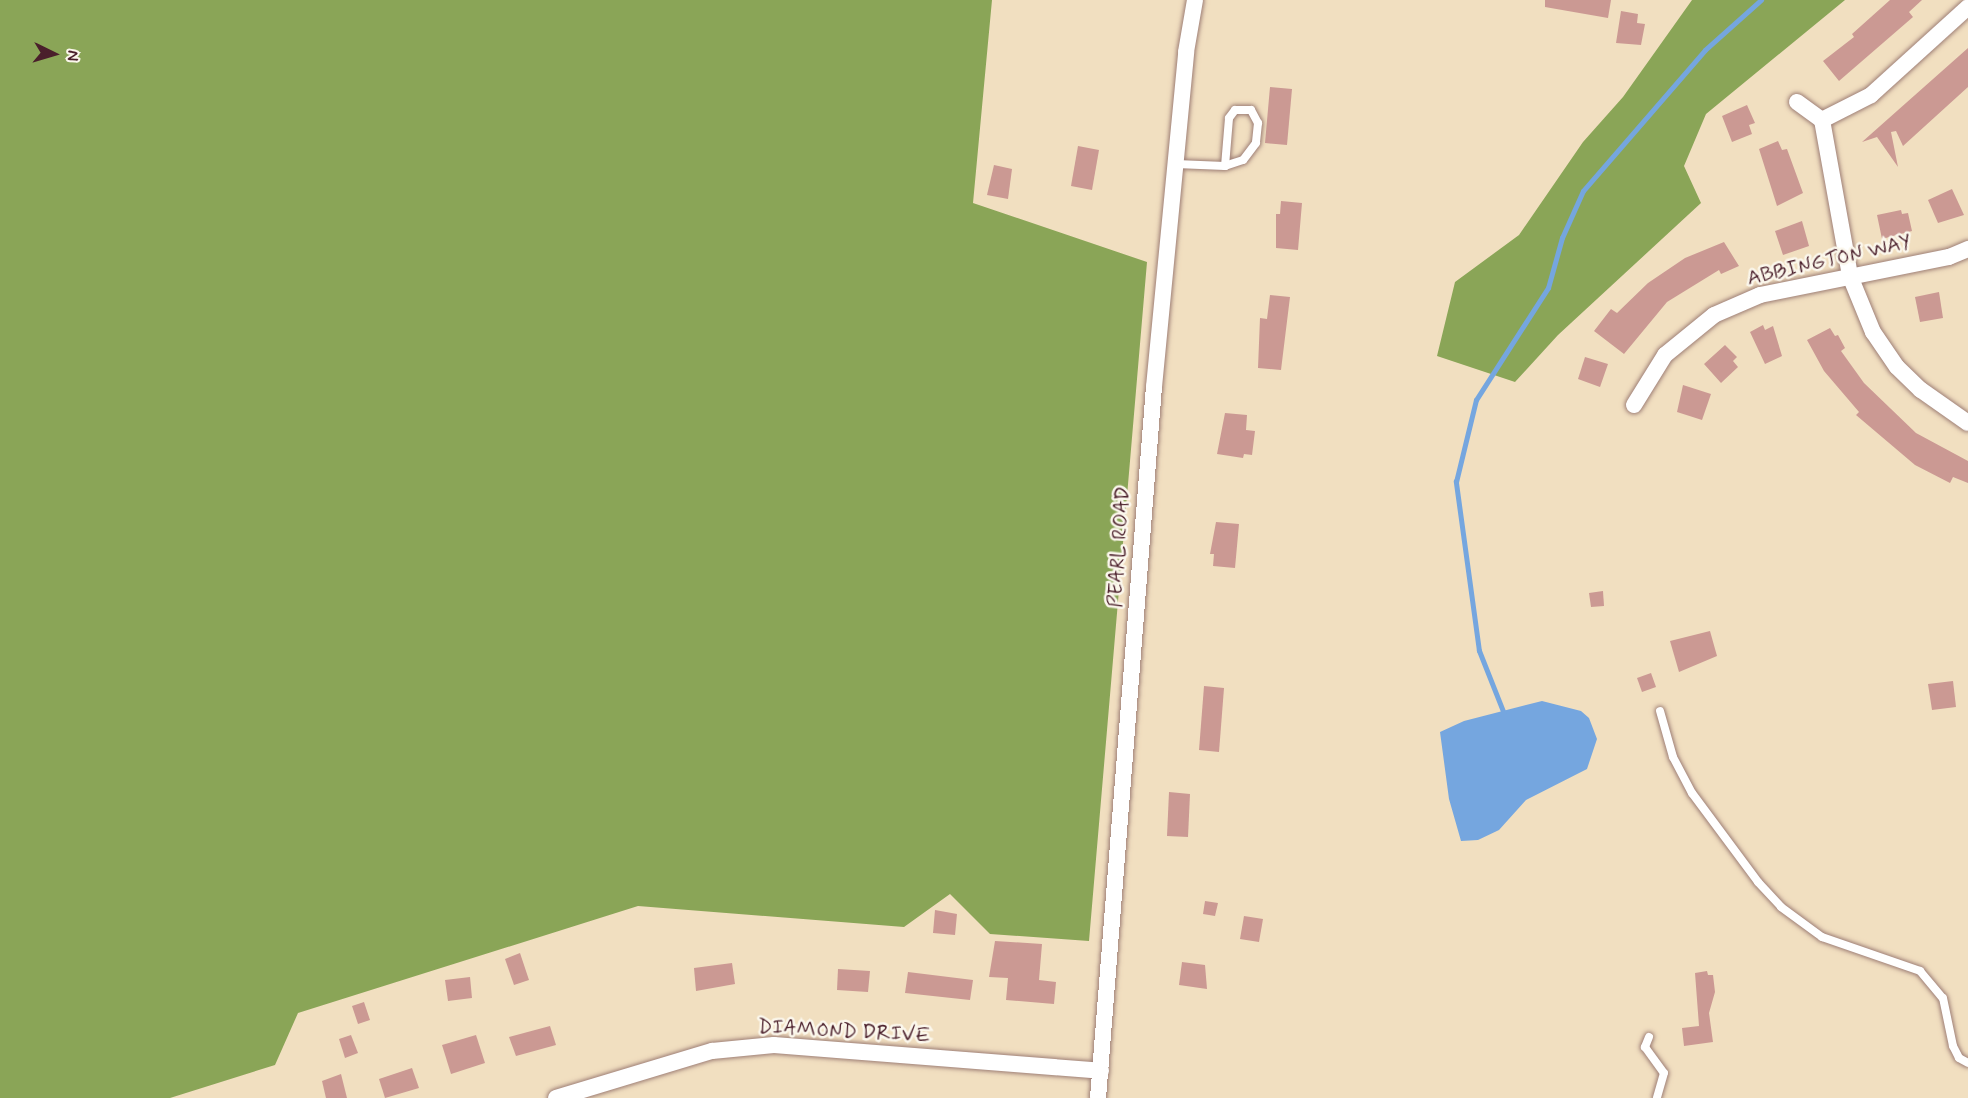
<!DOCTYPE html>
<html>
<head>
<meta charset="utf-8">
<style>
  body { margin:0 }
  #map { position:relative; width:1968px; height:1098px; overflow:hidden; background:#f1dfc0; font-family:Mynerve,sans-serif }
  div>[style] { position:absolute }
  .forest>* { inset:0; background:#8aa557 }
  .water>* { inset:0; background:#75a6df }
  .stream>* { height:4.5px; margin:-2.25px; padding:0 2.25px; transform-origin:2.25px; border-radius:2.25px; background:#75a6df }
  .building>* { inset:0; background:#cb9993 }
  .roads { filter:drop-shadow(0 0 2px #9e7f76) drop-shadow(0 0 2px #9e7f76) }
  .service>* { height:8px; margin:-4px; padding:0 4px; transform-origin:4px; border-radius:4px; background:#fff }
  .minor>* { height:16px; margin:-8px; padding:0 8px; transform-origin:8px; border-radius:8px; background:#fff }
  span { translate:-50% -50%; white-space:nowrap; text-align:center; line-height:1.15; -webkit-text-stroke:5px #fbf7ec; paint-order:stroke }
  .street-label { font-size:21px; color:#4a1f2b }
  .north { position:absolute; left:24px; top:24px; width:60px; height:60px; -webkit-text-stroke:4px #fbf7ec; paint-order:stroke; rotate:95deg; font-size:16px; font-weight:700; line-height:24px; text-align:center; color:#4a1f2b }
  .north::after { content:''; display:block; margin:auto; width:21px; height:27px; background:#4a1f2b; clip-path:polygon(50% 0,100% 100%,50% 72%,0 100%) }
</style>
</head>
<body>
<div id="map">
  <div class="forest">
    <div style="clip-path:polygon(0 0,992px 0,973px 203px,1147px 262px,1089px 941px,990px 934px,950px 894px,904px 927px,638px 906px,298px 1013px,275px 1065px,170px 1098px,0 1098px)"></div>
    <div style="clip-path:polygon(1692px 0,1845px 0,1706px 114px,1684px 166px,1701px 203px,1558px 335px,1515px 382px,1437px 356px,1455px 282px,1519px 235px,1583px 142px,1623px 97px)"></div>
  </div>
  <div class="water">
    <div style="clip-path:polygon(1542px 701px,1581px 711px,1589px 718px,1597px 739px,1587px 769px,1526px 800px,1499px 830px,1478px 840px,1461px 841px,1449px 799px,1440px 732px,1464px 721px)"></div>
  </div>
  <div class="stream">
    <div style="left:1504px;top:714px;width:68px;rotate:-111.6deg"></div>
    <div style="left:1479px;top:651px;width:171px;rotate:-97.8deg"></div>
    <div style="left:1456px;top:482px;width:84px;rotate:-76.3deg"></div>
    <div style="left:1476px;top:400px;width:133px;rotate:-57.3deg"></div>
    <div style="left:1548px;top:288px;width:52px;rotate:-74.4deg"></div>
    <div style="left:1562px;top:238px;width:51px;rotate:-65.9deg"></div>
    <div style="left:1583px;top:191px;width:186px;rotate:-49.1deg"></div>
    <div style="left:1705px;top:50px;width:75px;rotate:-41.8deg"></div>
  </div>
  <div class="building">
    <div style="clip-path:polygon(1545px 0,1611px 0,1608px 18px,1545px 7px)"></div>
    <div style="clip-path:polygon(1890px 0,1922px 0,1909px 12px,1913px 17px,1839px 81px,1823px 61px,1854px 37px,1852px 34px)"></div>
    <div style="clip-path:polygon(1621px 11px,1638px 14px,1637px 23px,1645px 24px,1641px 45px,1616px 43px)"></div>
    <div style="clip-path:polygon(1968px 48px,1968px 87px,1903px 146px,1896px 131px,1891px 132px,1898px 167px,1877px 137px,1862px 142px)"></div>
    <div style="clip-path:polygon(1270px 87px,1292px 89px,1287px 145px,1265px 143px)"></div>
    <div style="clip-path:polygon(1747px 105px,1755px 123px,1749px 125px,1752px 134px,1732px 142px,1722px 116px)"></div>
    <div style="clip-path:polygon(1778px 141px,1782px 150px,1787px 149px,1803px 193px,1777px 206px,1759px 149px)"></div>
    <div style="clip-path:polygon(1078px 146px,1099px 150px,1092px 190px,1071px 186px)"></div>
    <div style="clip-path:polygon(994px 165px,1012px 169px,1008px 199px,987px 195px)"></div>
    <div style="clip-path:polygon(1952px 189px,1964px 215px,1938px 223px,1928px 200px)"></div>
    <div style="clip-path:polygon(1281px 201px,1302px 203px,1298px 250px,1276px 248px,1276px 214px,1280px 214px)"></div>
    <div style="clip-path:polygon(1901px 210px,1902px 214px,1908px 213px,1912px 231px,1882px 239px,1877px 215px)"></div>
    <div style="clip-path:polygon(1802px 221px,1809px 246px,1783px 255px,1775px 231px)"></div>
    <div style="clip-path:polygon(1724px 242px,1739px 266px,1721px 274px,1719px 270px,1667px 302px,1624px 354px,1594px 331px,1611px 309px,1617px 313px,1648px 283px,1685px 258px)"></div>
    <div style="clip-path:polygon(1939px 292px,1943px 318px,1920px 322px,1915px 297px)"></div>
    <div style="clip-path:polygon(1270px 295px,1290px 297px,1281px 370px,1258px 368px,1260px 318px,1267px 319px)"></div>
    <div style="clip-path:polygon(1763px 325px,1765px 330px,1773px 326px,1782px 356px,1765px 364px,1750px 332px)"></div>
    <div style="clip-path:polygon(1830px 328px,1835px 336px,1838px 335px,1845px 348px,1841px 351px,1864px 383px,1916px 433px,1968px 461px,1968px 483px,1953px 477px,1950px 483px,1915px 465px,1856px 415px,1859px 412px,1824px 371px,1807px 340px)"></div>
    <div style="clip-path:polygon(1725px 345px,1737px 357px,1733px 361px,1738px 367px,1721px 383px,1704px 364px)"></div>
    <div style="clip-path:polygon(1585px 357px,1608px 364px,1600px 387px,1578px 379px)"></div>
    <div style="clip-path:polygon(1683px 385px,1711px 394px,1702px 420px,1677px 412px)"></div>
    <div style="clip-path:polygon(1225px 413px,1247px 415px,1246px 430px,1255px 431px,1252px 455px,1244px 454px,1243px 458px,1217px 454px)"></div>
    <div style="clip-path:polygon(1216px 522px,1239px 524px,1235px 568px,1213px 566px,1214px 554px,1210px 554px)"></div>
    <div style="clip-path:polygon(1603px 591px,1604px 606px,1591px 607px,1589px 593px)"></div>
    <div style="clip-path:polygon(1710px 631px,1717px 656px,1679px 672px,1670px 641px)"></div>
    <div style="clip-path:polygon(1651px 673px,1656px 687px,1642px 692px,1637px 678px)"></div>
    <div style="clip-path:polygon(1953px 681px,1956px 707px,1932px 710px,1928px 684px)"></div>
    <div style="clip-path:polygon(1204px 686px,1224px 688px,1219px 752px,1199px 750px)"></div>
    <div style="clip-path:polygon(1169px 792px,1190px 794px,1188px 837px,1167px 836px)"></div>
    <div style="clip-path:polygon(1205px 901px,1218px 903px,1215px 916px,1203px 914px)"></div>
    <div style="clip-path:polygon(935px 910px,957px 914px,955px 935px,933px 933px)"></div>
    <div style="clip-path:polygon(1244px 916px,1263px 919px,1259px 942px,1240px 939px)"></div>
    <div style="clip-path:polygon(995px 941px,1042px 944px,1039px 980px,1056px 982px,1054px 1004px,1006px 1000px,1008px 978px,989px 977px)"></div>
    <div style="clip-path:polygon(520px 953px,529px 980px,514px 985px,505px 959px)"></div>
    <div style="clip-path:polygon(1182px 962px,1205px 965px,1207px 989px,1179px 985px)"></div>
    <div style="clip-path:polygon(732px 963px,735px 984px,696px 991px,694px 968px)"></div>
    <div style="clip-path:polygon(838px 969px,870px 971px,868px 992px,837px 990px)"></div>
    <div style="clip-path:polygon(1707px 971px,1708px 975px,1713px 975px,1715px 992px,1709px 1013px,1713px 1042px,1684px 1046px,1682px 1028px,1699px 1026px,1695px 973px)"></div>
    <div style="clip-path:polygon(908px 972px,973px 980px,970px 1000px,905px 993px)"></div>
    <div style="clip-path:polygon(470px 977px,472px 998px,448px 1001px,445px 980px)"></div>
    <div style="clip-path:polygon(364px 1002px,370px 1020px,358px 1024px,352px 1006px)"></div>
    <div style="clip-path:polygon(550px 1026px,556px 1045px,516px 1056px,509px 1037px)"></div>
    <div style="clip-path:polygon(351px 1035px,358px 1053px,345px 1058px,339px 1039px)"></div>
    <div style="clip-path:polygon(476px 1035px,485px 1063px,451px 1074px,442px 1045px)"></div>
    <div style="clip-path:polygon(412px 1068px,419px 1088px,385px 1098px,379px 1079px)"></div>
    <div style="clip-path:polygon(341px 1074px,347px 1098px,326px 1098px,322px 1081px)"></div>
  </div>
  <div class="roads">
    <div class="service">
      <div style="left:1176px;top:164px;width:49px;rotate:2.3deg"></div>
      <div style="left:1225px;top:166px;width:48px;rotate:-85.2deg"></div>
      <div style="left:1229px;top:118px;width:10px;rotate:-53deg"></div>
      <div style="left:1235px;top:110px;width:16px"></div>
      <div style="left:1251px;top:110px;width:15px;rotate:62deg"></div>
      <div style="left:1258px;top:123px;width:20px;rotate:96deg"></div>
      <div style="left:1256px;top:143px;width:21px;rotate:127deg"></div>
      <div style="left:1243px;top:160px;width:19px;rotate:162deg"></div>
      <div style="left:1660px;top:711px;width:48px;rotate:74.2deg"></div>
      <div style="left:1673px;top:757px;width:41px;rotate:62.2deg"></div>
      <div style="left:1692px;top:793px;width:111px;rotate:53.4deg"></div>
      <div style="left:1758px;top:882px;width:34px;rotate:47deg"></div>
      <div style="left:1781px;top:907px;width:51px;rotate:36.2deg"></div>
      <div style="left:1822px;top:937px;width:104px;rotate:19.1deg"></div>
      <div style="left:1920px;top:971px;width:35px;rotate:50deg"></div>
      <div style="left:1943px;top:998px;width:49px;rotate:78.2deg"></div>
      <div style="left:1953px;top:1046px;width:13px;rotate:63deg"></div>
      <div style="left:1959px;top:1058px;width:10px;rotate:29deg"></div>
      <div style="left:1649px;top:1037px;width:11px;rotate:112deg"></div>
      <div style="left:1645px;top:1047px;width:32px;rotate:54deg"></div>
      <div style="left:1664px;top:1073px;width:26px;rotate:106deg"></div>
    </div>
    <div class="minor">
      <div style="left:1797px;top:102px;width:31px;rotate:36deg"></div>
      <div style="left:1822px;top:120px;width:158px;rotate:79.8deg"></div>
      <div style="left:1850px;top:276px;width:61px;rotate:67.7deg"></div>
      <div style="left:1873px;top:332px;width:42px;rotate:55.6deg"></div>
      <div style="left:1897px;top:367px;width:33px;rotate:44deg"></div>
      <div style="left:1921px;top:390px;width:57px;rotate:35.1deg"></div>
      <div style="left:1822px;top:120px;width:55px;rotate:-27deg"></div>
      <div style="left:1871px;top:95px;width:131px;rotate:-42.2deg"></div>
      <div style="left:1634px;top:405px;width:59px;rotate:-58.2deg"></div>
      <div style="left:1665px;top:355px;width:63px;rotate:-39.2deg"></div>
      <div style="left:1714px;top:315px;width:50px;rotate:-23.5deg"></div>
      <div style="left:1760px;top:295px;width:193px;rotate:-11.4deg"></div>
      <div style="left:1949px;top:257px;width:21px;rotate:-23deg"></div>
      <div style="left:556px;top:1098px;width:163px;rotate:-16.8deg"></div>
      <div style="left:712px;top:1051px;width:62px;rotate:-5.5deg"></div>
      <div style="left:774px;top:1045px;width:328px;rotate:4.5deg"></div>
      <div style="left:1098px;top:1098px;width:713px;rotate:-85.5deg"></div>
      <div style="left:1154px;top:387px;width:337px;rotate:-84.5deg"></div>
      <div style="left:1186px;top:52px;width:53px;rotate:-80.2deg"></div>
    </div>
  </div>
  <div class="street-label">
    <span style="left:1829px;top:260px;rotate:-13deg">ABBINGTON WAY</span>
    <span style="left:1119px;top:547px;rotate:-86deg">PEARL ROAD</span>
    <span style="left:844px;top:1031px;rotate:3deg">DIAMOND DRIVE</span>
  </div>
  <div class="north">N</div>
</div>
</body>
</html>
